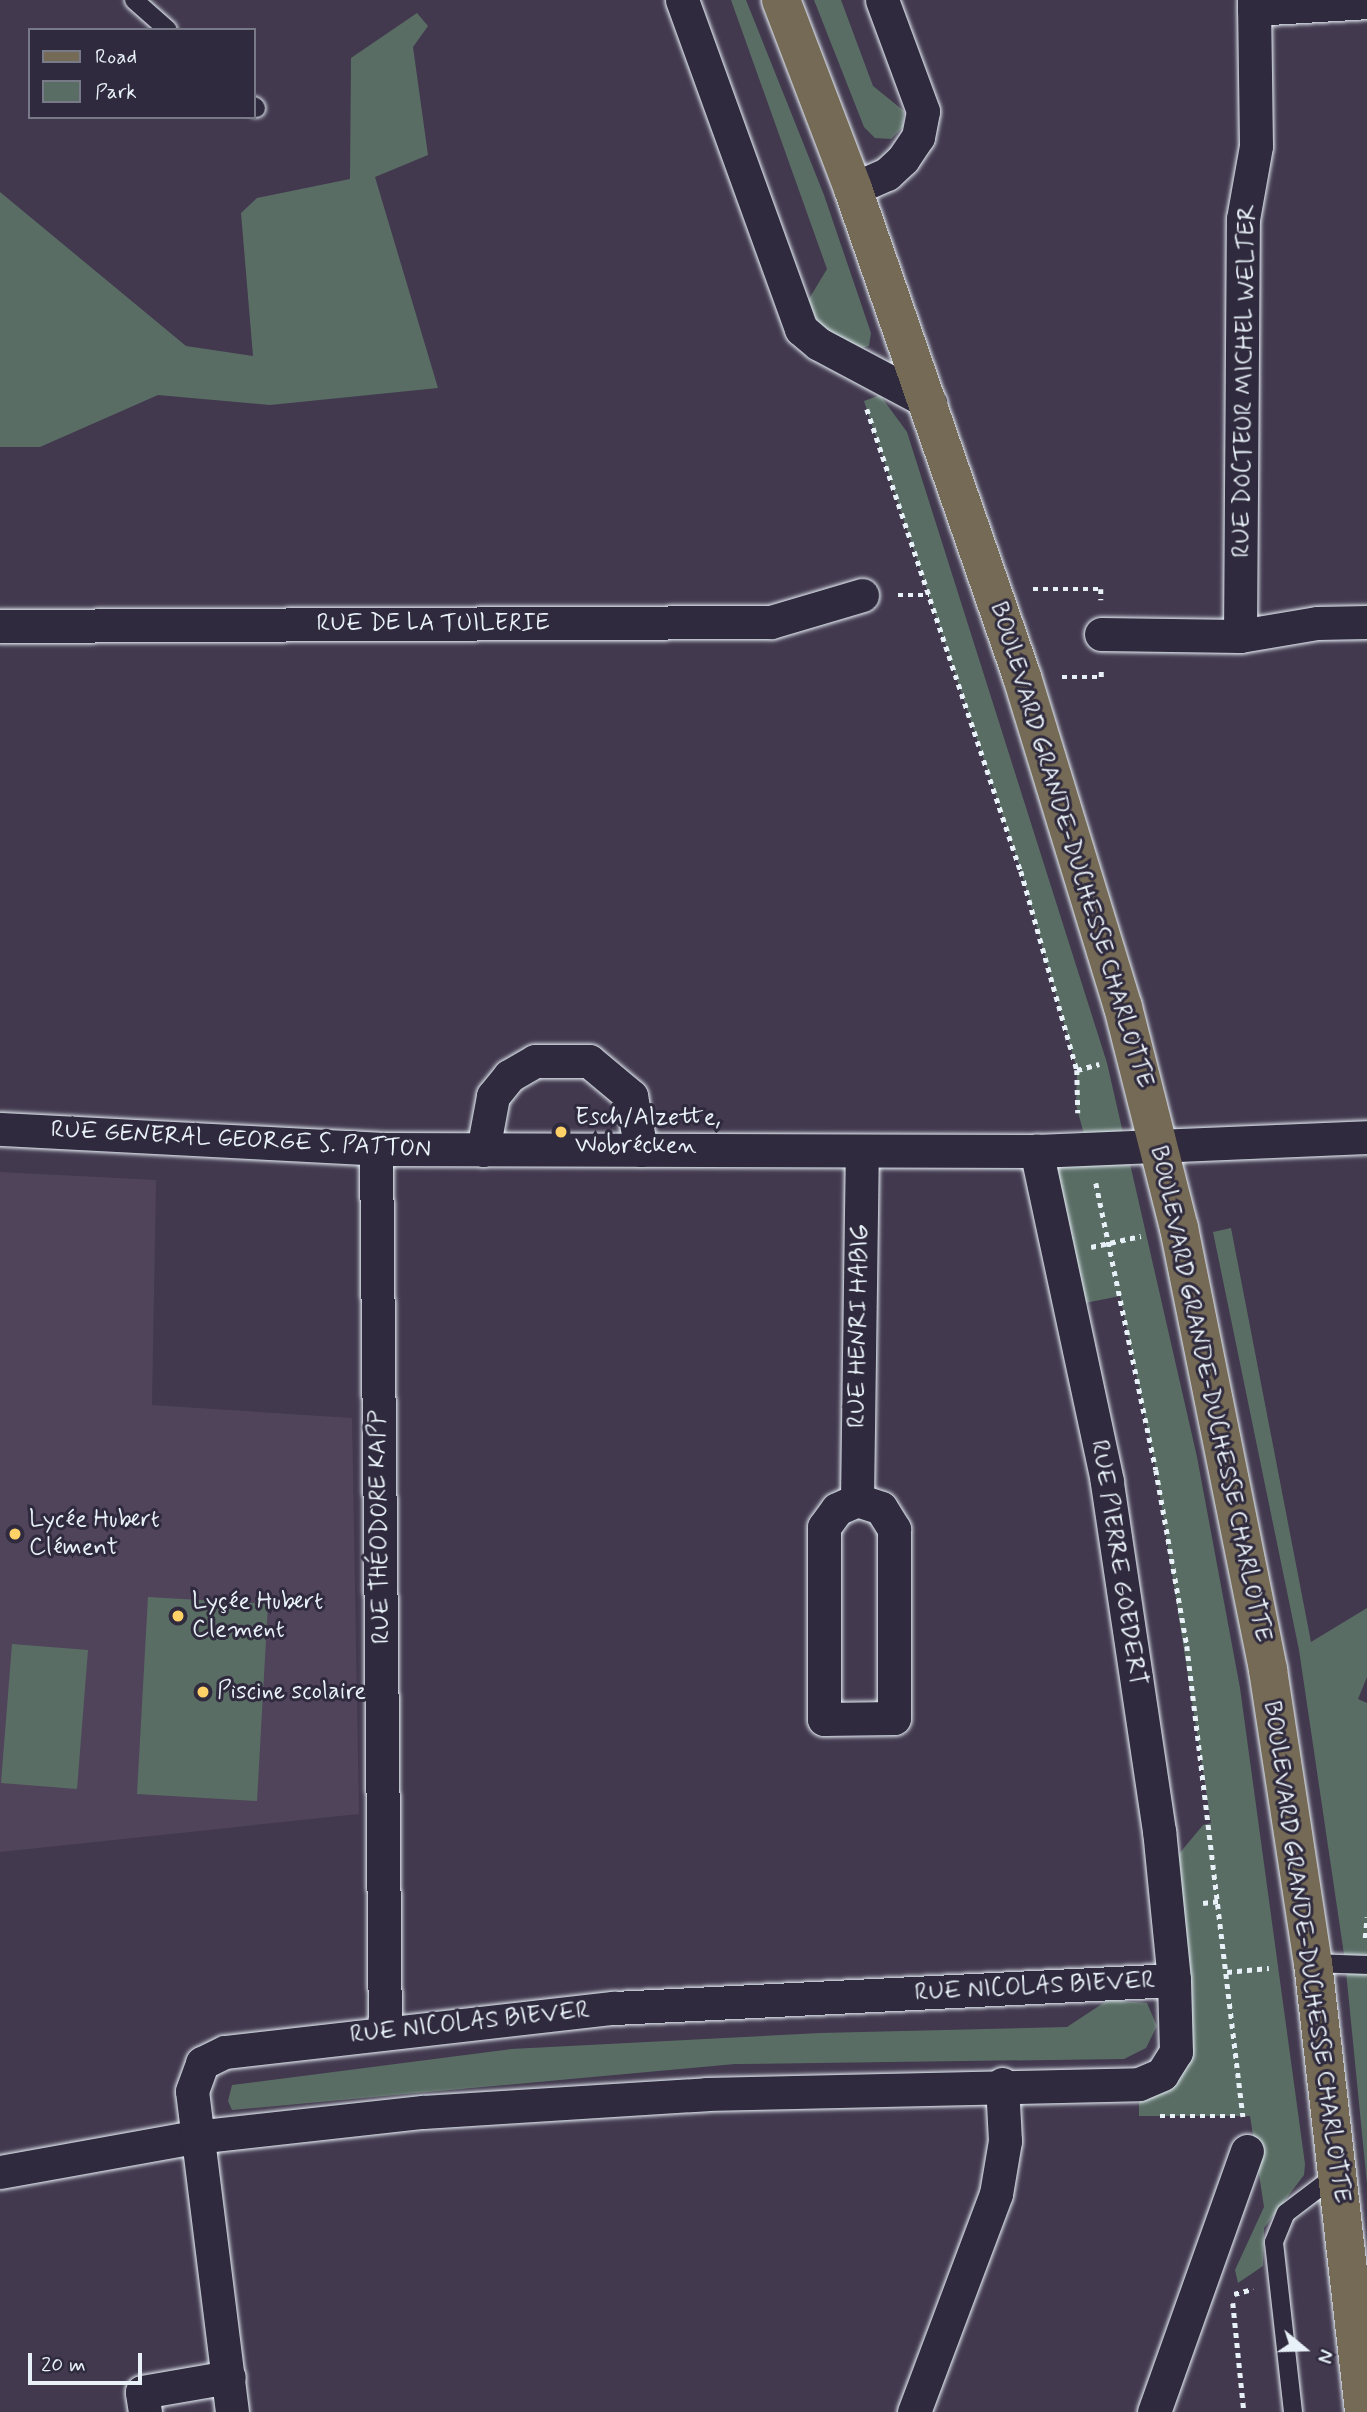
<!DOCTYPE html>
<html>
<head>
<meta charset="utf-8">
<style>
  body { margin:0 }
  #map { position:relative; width:1367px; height:2412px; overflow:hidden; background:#42394e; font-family:Mynerve,sans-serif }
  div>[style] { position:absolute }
  .built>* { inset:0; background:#50445a }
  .green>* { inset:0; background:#5a6d65 }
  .path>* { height:4.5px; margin-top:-2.25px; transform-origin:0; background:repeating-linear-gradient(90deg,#e8f1f8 0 5px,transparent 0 10px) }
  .roads { filter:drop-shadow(0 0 2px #e8f1f8) drop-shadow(0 0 2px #e8f1f8) }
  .service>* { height:18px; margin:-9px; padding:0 9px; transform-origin:9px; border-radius:9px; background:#2f2a3d }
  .minor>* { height:33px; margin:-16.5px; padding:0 16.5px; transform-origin:16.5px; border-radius:16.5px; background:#2f2a3d }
  .primary>* { height:38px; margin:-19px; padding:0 19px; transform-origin:19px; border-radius:19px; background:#756a55 }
  .dots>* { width:19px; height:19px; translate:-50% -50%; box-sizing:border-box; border:4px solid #2f2a3d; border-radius:50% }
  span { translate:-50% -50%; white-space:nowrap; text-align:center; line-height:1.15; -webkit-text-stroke:6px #2f2a3d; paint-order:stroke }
  .street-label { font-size:24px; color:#e8f1f8 }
  .poi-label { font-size:24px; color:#e8f1f8 }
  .left { translate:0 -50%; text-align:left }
  .legend { position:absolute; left:28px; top:28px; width:228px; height:91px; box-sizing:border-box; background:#2f2a3d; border:2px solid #797a88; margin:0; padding:9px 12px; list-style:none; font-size:21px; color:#e8f1f8 }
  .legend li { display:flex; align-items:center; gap:14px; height:35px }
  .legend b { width:35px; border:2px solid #797a88 }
  .north { position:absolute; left:1269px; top:2314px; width:70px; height:70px; -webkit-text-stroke:5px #2f2a3d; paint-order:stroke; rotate:109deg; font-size:19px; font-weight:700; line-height:28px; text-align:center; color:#e8f1f8 }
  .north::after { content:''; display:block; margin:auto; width:24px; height:32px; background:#e8f1f8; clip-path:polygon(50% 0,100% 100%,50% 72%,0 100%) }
  .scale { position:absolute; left:28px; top:2353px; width:114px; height:32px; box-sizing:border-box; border:4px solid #e8f1f8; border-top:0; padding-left:9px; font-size:21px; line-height:24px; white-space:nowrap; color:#e8f1f8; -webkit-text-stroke:5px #2f2a3d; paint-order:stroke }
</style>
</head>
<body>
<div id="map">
  <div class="built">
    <div style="clip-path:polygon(0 1172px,156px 1180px,152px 1405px,352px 1418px,359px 1814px,0 1852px)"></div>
  </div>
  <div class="green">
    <div style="clip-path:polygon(731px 0,746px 0,824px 195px,871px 333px,869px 346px,862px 348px,825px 331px,806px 304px,827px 269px)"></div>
    <div style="clip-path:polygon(814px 0,841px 0,873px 86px,904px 111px,903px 127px,891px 139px,875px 138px,864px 127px)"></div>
    <div style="clip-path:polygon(417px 13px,428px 26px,413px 47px,428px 155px,375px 177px,438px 388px,270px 405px,158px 395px,40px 447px,0 447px,0 192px,186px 346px,253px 356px,241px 213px,257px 198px,350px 179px,351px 58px)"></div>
    <div style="clip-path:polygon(880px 395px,907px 432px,1107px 1063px,1197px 1457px,1240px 1688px,1305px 2164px,1304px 2175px,1264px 2228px,1263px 2266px,1238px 2283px,1235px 2270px,1264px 2207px,1250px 2116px,1139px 2116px,1139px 2084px,1162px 2074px,1164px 1872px,1203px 1825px,1211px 1823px,1156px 1470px,1120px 1296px,1070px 1306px,1036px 1151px,1088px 1149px,1076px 1105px,1077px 1070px,1021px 871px,864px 401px)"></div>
    <div style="clip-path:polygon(1231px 1228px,1311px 1642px,1367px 1608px,1367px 1677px,1358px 1699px,1367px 1703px,1367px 2184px,1345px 1961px,1299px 1650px,1213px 1232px)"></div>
    <div style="clip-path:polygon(148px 1597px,268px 1604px,257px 1801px,137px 1794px)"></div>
    <div style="clip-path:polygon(12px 1644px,88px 1650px,77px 1789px,1px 1783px)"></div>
    <div style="clip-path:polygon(1108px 2000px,1147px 2003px,1157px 2026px,1146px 2048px,1124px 2059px,735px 2064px,232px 2110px,228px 2101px,232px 2085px,511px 2049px,820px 2033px,1067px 2027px)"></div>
  </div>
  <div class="path">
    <div style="left:867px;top:409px;width:487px;rotate:71.6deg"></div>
    <div style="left:1021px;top:871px;width:207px;rotate:74.3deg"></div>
    <div style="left:1077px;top:1070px;width:43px;rotate:88.7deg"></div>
    <div style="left:1033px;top:589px;width:68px"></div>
    <div style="left:1101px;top:589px;width:11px;rotate:90deg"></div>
    <div style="left:898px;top:595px;width:31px"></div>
    <div style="left:1062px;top:677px;width:39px"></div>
    <div style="left:1101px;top:677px;width:9px;rotate:-90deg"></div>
    <div style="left:1077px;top:1070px;width:23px;rotate:-15deg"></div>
    <div style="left:1096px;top:1183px;width:293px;rotate:78.2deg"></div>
    <div style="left:1156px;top:1470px;width:179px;rotate:80deg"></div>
    <div style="left:1187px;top:1646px;width:474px;rotate:83.2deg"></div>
    <div style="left:1091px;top:1247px;width:51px;rotate:-12.4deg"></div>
    <div style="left:1203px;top:1903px;width:17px;rotate:-7deg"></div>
    <div style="left:1365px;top:1938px;width:21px;rotate:-85deg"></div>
    <div style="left:1227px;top:1972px;width:42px;rotate:-5.4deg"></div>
    <div style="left:1160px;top:2116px;width:75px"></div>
    <div style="left:1234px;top:2294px;width:20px;rotate:-15deg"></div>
    <div style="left:1233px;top:2303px;width:110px;rotate:84.2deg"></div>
  </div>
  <div class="roads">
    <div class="service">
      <div style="left:134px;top:0;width:45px;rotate:41.4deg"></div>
      <div style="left:254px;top:106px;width:3px;rotate:45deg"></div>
      <div style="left:1313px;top:1963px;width:54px;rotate:2.1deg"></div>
      <div style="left:1293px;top:2412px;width:171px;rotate:-96.4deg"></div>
      <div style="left:1274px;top:2242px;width:31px;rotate:-68deg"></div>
      <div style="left:1286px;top:2213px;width:63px;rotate:-37.2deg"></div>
    </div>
    <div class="minor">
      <div style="left:682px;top:0;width:350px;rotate:70.1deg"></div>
      <div style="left:801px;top:329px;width:23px;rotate:40deg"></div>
      <div style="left:819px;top:344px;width:126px;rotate:28deg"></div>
      <div style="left:1254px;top:9px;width:113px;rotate:-3.5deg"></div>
      <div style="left:853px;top:189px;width:37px;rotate:-24deg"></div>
      <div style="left:887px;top:174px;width:22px;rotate:-43deg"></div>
      <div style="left:903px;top:159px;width:27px;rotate:-56deg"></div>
      <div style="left:918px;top:137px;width:26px;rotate:-79deg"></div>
      <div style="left:923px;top:111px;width:118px;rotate:-110.3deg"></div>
      <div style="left:0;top:626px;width:771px;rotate:-0.3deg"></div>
      <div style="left:771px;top:622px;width:95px;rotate:-16.5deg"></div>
      <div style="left:1101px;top:634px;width:139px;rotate:0.8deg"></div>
      <div style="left:1240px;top:636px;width:78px;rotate:-9.6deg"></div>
      <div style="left:1317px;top:623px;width:50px;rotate:-1.1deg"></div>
      <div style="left:1240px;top:636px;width:417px;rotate:-89.6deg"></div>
      <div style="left:1243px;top:219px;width:74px;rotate:-79.9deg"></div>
      <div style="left:1256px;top:146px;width:146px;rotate:-90.8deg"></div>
      <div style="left:0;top:1129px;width:377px;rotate:3deg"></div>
      <div style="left:376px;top:1149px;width:660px;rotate:0.17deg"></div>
      <div style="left:1036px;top:1151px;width:331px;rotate:-2.4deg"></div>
      <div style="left:376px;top:1149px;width:882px;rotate:89.42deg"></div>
      <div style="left:483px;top:1150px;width:55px;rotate:-79.5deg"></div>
      <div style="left:493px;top:1096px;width:26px;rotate:-51deg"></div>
      <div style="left:509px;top:1076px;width:30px;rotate:-30deg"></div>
      <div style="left:535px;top:1061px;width:54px"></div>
      <div style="left:589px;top:1061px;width:55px;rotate:39.8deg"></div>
      <div style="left:631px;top:1096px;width:55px;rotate:79.5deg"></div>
      <div style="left:857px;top:1500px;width:25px;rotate:18deg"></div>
      <div style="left:881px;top:1508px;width:25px;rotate:58deg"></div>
      <div style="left:894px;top:1529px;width:189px;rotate:90deg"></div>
      <div style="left:894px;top:1718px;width:70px;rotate:179.2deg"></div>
      <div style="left:824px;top:1719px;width:192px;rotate:-90deg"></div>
      <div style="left:824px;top:1527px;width:22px;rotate:-54deg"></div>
      <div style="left:837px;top:1509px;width:22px;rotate:-24deg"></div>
      <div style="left:857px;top:1500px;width:349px;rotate:-89.2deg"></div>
      <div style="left:0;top:2172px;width:198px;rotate:-10.2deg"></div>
      <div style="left:195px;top:2137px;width:229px;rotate:-6.3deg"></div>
      <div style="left:423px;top:2112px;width:284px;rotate:-3.6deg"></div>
      <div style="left:706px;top:2094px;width:433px;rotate:-1.3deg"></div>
      <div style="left:1139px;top:2084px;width:25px;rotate:-23deg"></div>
      <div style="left:1162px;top:2074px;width:26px;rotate:-58deg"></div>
      <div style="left:1176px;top:2052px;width:72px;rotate:-91.6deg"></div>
      <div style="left:1174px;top:1980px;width:150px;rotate:-95.7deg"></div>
      <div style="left:1159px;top:1831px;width:354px;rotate:-98.5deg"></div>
      <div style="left:1107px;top:1481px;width:338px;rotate:-102.1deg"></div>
      <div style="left:145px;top:2412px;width:20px;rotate:-99deg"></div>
      <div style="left:142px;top:2392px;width:88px;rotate:-9.8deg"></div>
      <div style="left:232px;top:2412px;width:323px;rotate:-97.1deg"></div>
      <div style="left:192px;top:2091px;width:30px;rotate:-70deg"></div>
      <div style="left:202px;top:2063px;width:25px;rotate:-26deg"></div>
      <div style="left:225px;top:2052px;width:391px;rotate:-6.5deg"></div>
      <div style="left:614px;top:2008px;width:561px;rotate:-2.86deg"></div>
      <div style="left:914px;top:2412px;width:233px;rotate:-69.4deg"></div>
      <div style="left:996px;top:2194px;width:54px;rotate:-80.4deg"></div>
      <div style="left:1005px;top:2141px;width:57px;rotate:-93deg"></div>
      <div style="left:1154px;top:2412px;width:277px;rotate:-70.4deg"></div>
    </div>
    <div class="primary">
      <div style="left:781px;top:0;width:202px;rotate:69.1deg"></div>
      <div style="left:853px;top:189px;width:516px;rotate:70.9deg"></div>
      <div style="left:1022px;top:677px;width:345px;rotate:73deg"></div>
      <div style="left:1123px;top:1007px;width:228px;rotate:75.8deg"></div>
      <div style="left:1179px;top:1228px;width:451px;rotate:78.6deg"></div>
      <div style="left:1268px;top:1670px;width:296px;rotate:81.3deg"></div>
      <div style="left:1313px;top:1963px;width:452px;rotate:83.5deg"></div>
    </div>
  </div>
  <div class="dots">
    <div style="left:561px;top:1132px;background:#ffd166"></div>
    <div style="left:15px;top:1534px;background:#ffd166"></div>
    <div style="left:178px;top:1616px;background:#ffd166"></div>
    <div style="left:203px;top:1692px;background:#ffd166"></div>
  </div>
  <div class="street-label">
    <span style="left:1245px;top:381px;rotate:-89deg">RUE DOCTEUR MICHEL WELTER</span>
    <span style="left:433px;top:624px">RUE DE LA TUILERIE</span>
    <span style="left:1071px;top:845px;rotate:73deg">BOULEVARD GRANDE-DUCHESSE CHARLOTTE</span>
    <span style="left:241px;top:1140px;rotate:3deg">RUE GENERAL GEORGE S. PATTON</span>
    <span style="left:859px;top:1326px;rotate:-89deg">RUE HENRI HABIG</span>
    <span style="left:1210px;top:1394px;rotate:78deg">BOULEVARD GRANDE-DUCHESSE CHARLOTTE</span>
    <span style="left:380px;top:1527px;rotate:-91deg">RUE THÉODORE KAPP</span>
    <span style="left:1118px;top:1563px;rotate:81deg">RUE PIERRE GOEDERT</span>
    <span style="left:1306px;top:1952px;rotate:82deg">BOULEVARD GRANDE-DUCHESSE CHARLOTTE</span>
    <span style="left:1035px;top:1987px;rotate:-3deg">RUE NICOLAS BIEVER</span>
    <span style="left:470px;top:2023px;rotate:-6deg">RUE NICOLAS BIEVER</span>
  </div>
  <div class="poi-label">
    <span class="left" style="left:575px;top:1132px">Esch/Alzette,<br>Wobrécken</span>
    <span class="left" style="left:29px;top:1534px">Lycée Hubert<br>Clément</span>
    <span class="left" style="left:192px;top:1616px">Lyçée Hubert<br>Clement</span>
    <span class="left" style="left:217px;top:1692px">Piscine scolaire</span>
  </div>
  <ul class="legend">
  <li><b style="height:9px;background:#756a55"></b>Road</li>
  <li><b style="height:19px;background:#5a6d65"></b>Park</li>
  </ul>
  <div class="north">N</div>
  <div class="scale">20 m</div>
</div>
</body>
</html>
